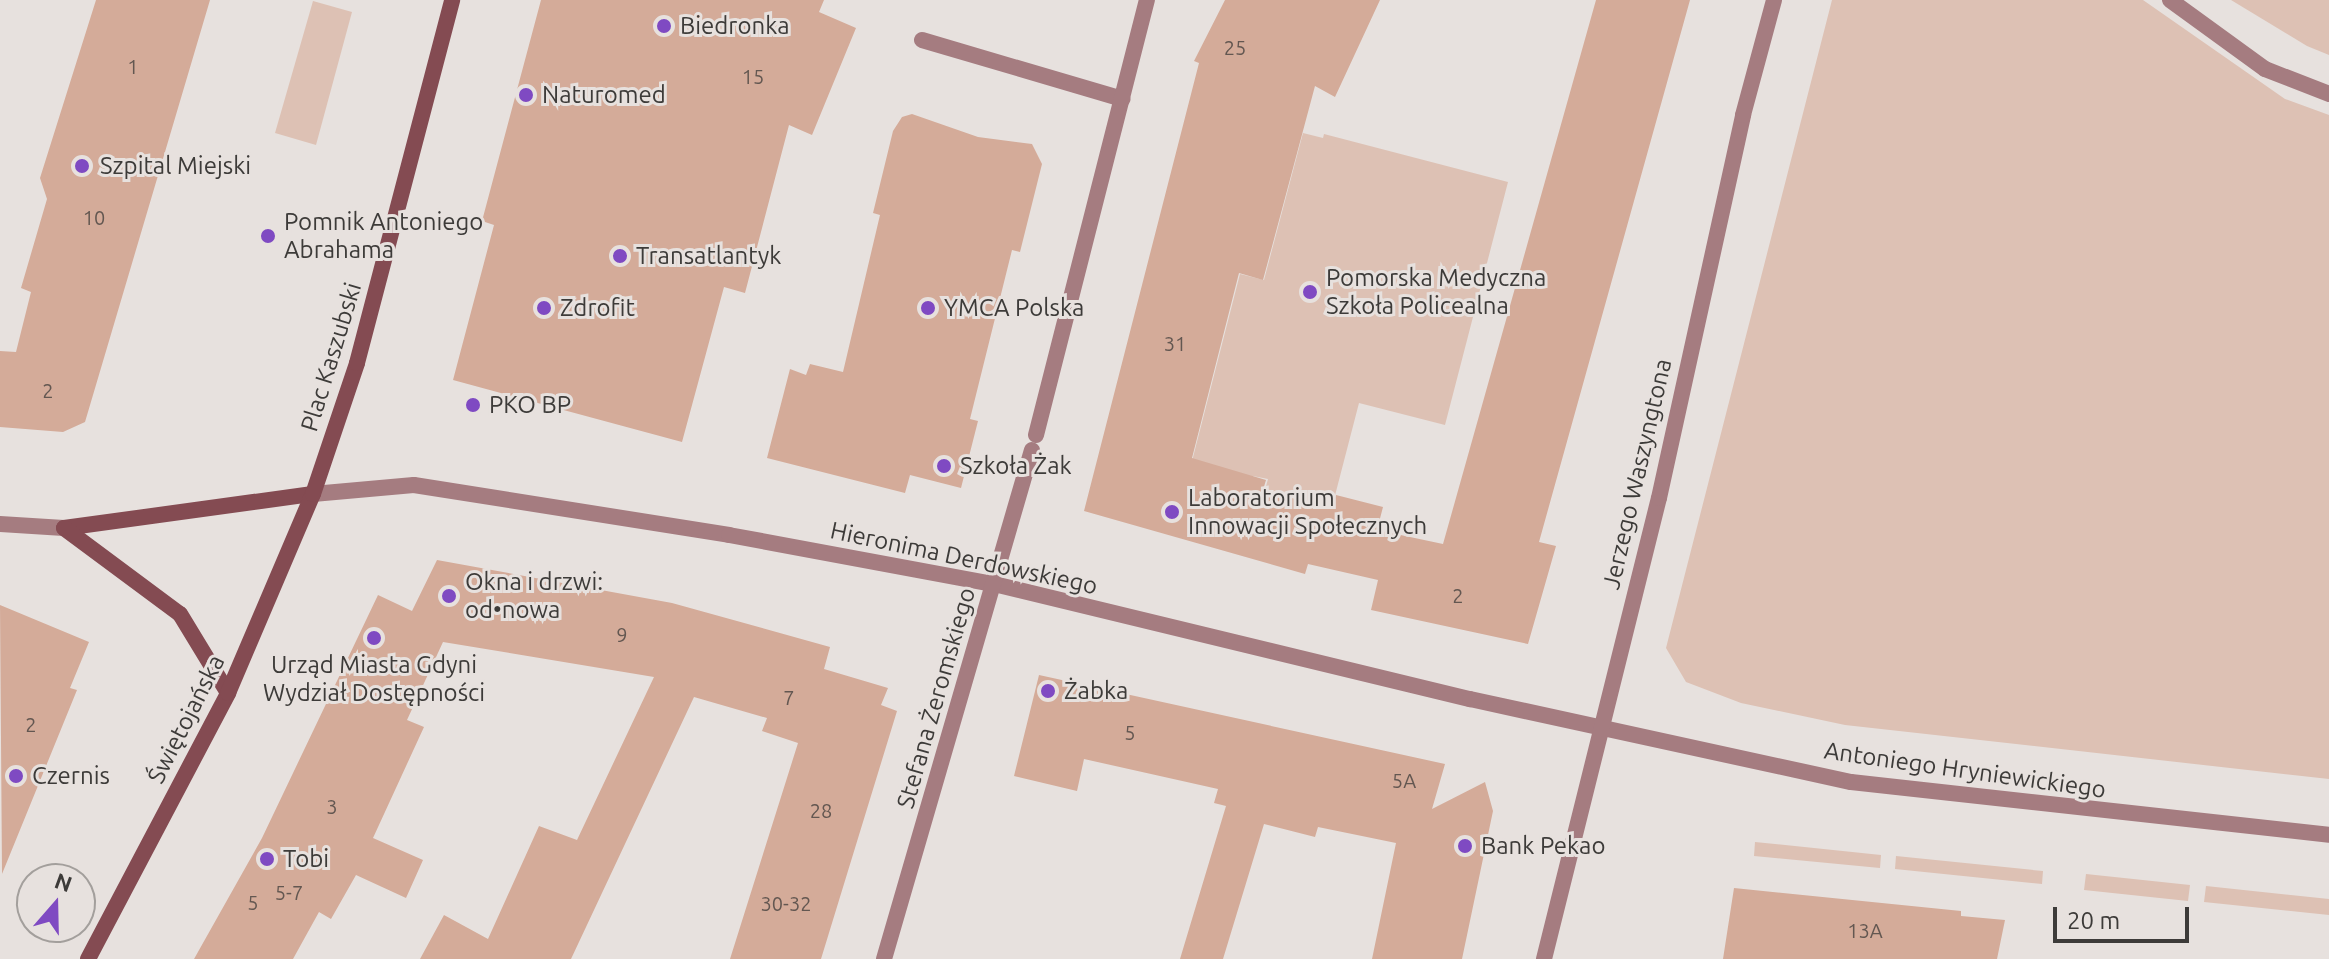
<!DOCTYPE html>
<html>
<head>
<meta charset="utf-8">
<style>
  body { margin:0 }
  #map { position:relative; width:2329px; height:959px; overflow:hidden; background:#e7e1de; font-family:Ubuntu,sans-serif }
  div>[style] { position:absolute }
  .green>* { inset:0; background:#ddc1b4 }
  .building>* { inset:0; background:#d4ab99 }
  .lane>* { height:16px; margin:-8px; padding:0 8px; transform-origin:8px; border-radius:8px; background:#a57c80 }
  .street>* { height:16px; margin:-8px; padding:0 8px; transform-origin:8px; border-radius:8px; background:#a57c80 }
  .secondary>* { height:16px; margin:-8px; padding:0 8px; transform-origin:8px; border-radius:8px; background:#844b52 }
  .dots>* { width:22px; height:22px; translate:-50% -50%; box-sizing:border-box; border:4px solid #e7e1de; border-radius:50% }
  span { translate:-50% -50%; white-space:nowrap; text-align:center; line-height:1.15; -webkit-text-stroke:6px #e7e1de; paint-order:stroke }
  .number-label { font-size:20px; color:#635751 }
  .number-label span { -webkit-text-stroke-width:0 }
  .poi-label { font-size:24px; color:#3d3b39 }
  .left { translate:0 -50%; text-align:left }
  .street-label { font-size:24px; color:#3d3b39 }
  .north { position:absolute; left:16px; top:863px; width:80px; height:80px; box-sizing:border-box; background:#e7e1de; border:2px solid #a39f9c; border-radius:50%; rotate:20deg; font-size:22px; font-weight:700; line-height:32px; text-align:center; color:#3d3b39 }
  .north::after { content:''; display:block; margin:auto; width:28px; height:36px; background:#7f4ac2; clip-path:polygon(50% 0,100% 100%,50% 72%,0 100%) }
  .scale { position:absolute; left:2053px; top:907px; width:136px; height:36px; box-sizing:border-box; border:4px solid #3d3b39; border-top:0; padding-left:10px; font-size:24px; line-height:28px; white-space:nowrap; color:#3d3b39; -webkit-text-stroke:6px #e7e1de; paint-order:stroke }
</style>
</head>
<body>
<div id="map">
  <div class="green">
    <div style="clip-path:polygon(1832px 0,2143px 0,2285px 99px,2329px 115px,2329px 779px,1845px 725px,1741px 703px,1686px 682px,1666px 648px)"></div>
    <div style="clip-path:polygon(2231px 0,2329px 0,2329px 55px,2307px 46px)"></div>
    <div style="clip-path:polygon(313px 1px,352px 12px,316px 145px,275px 133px)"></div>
    <div style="clip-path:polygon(1303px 133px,1323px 138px,1324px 134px,1508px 182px,1445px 425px,1359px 403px,1332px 507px,1265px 490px,1268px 479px,1253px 476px,1251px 485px,1190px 469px,1240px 274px,1264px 280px)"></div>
    <div style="clip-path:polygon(1755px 842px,1881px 855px,1880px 868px,1754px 856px)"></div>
    <div style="clip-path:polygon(1896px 856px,2043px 871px,2042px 884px,1895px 869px)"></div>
    <div style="clip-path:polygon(2086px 874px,2190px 885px,2188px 901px,2084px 890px)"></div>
    <div style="clip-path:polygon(2206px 886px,2329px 899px,2329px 915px,2204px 902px)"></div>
  </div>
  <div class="building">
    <div style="clip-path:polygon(96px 0,210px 0,85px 422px,63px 432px,0 427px,0 351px,16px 352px,31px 292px,21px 288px,47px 199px,40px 178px)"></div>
    <div style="clip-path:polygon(541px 0,824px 0,819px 12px,856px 28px,812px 135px,789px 125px,745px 293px,724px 287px,682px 442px,453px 380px,494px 225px,482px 221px)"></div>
    <div style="clip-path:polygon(1225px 0,1380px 0,1335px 97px,1315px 86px,1263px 280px,1239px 273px,1192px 458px,1266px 480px,1263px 490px,1332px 509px,1336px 495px,1383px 507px,1377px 530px,1443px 544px,1596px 0,1690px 0,1539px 542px,1556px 546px,1528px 644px,1371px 610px,1378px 580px,1308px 564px,1305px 574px,1084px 511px,1199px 63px,1194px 61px)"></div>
    <div style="clip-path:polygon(912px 114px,978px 137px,1032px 144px,1042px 164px,1020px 252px,1012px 250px,970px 419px,978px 421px,961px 488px,910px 475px,905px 493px,767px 458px,790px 369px,806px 375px,810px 364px,843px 372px,880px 215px,873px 213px,893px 131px,902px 117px)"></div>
    <div style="clip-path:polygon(437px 560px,672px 603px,830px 647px,824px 669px,888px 688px,881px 705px,897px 711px,821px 959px,730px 959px,798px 743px,762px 731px,767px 718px,694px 697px,571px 959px,420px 959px,444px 915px,488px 939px,539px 826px,577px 840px,654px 677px,443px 642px,407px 720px,424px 727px,373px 838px,423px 860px,406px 898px,356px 875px,331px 919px,319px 912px,293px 959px,194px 959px,262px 838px,378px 595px,412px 611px)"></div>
    <div style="clip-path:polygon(0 605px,89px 642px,70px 688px,77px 690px,2px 874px)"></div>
    <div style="clip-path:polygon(1039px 675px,1445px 764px,1432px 809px,1485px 782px,1493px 811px,1462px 959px,1372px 959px,1396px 843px,1318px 827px,1315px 837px,1264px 824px,1223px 959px,1180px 959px,1226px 806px,1214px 803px,1218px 789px,1084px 759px,1077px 791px,1014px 776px)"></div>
    <div style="clip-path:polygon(1734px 888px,1961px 911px,1961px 916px,2005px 920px,1997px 959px,1723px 959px)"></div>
  </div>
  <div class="lane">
    <div style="left:2170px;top:0;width:117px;rotate:36deg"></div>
    <div style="left:2265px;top:69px;width:69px;rotate:21.3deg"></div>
    <div style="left:922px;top:40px;width:209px;rotate:16.4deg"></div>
  </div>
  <div class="street">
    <div style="left:1036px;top:435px;width:449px;rotate:-75.7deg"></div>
    <div style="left:313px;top:494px;width:101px;rotate:-5.1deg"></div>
    <div style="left:414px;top:485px;width:319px;rotate:9deg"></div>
    <div style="left:729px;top:535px;width:269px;rotate:10.5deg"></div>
    <div style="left:994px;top:584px;width:490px;rotate:13.6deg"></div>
    <div style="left:1470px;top:699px;width:390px;rotate:12.3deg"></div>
    <div style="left:1851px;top:782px;width:481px;rotate:6.3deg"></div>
    <div style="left:0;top:524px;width:64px;rotate:3.6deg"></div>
    <div style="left:884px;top:959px;width:530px;rotate:-73.79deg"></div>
    <div style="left:1544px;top:959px;width:475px;rotate:-76deg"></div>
    <div style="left:1659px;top:498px;width:392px;rotate:-77.6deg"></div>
    <div style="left:1743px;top:115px;width:119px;rotate:-74.9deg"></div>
  </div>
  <div class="secondary">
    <div style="left:64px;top:528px;width:251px;rotate:-7.8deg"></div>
    <div style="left:64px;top:528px;width:144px;rotate:36.6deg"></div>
    <div style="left:180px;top:614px;width:92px;rotate:58.7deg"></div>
    <div style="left:88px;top:959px;width:301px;rotate:-62.2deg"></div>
    <div style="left:228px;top:693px;width:216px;rotate:-66.9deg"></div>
    <div style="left:313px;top:494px;width:138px;rotate:-71.4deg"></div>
    <div style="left:357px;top:363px;width:375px;rotate:-75.3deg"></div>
  </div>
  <div class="dots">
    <div style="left:664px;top:26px;background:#7f4ac2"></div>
    <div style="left:526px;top:95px;background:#7f4ac2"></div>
    <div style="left:82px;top:166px;background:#7f4ac2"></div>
    <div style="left:268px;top:236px;background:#7f4ac2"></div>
    <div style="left:620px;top:256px;background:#7f4ac2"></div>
    <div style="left:1310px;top:292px;background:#7f4ac2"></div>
    <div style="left:544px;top:308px;background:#7f4ac2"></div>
    <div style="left:928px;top:308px;background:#7f4ac2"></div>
    <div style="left:473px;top:405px;background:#7f4ac2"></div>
    <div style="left:944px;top:466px;background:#7f4ac2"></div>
    <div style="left:1172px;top:512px;background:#7f4ac2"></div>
    <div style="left:449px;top:596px;background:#7f4ac2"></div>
    <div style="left:374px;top:638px;background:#7f4ac2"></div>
    <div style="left:1048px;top:691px;background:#7f4ac2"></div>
    <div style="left:16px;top:776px;background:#7f4ac2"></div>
    <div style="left:1465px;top:846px;background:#7f4ac2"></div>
    <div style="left:267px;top:859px;background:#7f4ac2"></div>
  </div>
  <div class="number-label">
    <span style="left:1235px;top:47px">25</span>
    <span style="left:133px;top:66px">1</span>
    <span style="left:753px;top:76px">15</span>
    <span style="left:94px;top:217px">10</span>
    <span style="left:1175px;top:343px">31</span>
    <span style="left:48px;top:390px">2</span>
    <span style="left:1458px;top:595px">2</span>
    <span style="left:622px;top:634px">9</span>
    <span style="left:789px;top:697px">7</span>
    <span style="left:31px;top:724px">2</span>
    <span style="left:1130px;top:732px">5</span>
    <span style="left:1404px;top:780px">5A</span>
    <span style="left:332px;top:806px">3</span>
    <span style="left:821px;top:810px">28</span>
    <span style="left:289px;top:892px">5-7</span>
    <span style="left:253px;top:902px">5</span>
    <span style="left:786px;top:903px">30-32</span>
    <span style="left:1865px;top:930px">13A</span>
  </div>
  <div class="poi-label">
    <span class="left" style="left:680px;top:26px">Biedronka</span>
    <span class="left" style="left:542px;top:95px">Naturomed</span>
    <span class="left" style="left:100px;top:166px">Szpital Miejski</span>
    <span class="left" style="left:284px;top:236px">Pomnik Antoniego<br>Abrahama</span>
    <span class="left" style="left:636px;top:256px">Transatlantyk</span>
    <span class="left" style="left:1326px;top:292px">Pomorska Medyczna<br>Szkoła Policealna</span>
    <span class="left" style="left:560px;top:308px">Zdrofit</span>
    <span class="left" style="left:944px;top:308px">YMCA Polska</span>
    <span class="left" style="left:489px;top:405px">PKO BP</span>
    <span class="left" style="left:960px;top:466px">Szkoła Żak</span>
    <span class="left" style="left:1188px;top:512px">Laboratorium<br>Innowacji Społecznych</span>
    <span class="left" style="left:465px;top:596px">Okna i drzwi:<br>od•nowa</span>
    <span style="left:374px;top:679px">Urząd Miasta Gdyni<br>Wydział Dostępności</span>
    <span class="left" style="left:1064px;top:691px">Żabka</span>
    <span class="left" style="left:32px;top:776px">Czernis</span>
    <span class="left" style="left:1481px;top:846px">Bank Pekao</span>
    <span class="left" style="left:283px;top:859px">Tobi</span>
  </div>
  <div class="street-label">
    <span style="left:331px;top:357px;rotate:-73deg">Plac Kaszubski</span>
    <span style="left:1637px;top:474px;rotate:-77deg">Jerzego Waszyngtona</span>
    <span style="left:964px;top:558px;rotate:12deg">Hieronima Derdowskiego</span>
    <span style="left:936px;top:698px;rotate:-74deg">Stefana Żeromskiego</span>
    <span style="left:186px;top:719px;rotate:-63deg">Świętojańska</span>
    <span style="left:1965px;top:770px;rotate:8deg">Antoniego Hryniewickiego</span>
  </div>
  <div class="north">N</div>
  <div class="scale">20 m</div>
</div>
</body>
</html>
